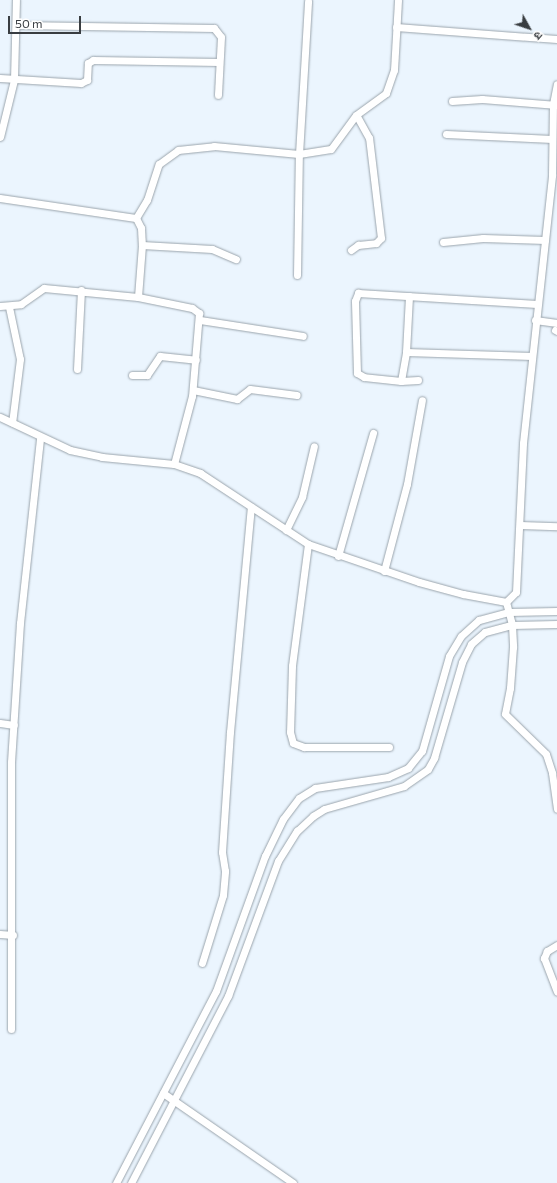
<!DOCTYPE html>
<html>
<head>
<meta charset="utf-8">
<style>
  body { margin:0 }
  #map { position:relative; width:557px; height:1183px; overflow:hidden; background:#ebf5fe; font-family:Commissioner,"Noto Sans Devanagari",sans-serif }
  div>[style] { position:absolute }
  .roads { filter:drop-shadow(0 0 1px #9aa4ac) drop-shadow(0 0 1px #9aa4ac) }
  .street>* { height:7px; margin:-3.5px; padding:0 3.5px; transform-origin:3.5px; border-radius:3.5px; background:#fff }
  span { translate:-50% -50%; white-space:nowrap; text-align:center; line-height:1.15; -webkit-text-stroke:4px #fff; paint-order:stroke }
  .north { position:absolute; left:509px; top:8px; width:40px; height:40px; -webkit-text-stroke:3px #fff; paint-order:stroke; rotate:130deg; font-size:11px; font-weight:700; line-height:16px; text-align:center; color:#393d41 }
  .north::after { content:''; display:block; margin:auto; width:14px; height:18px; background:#393d41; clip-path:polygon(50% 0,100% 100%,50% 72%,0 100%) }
  .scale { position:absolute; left:8px; top:16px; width:73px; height:18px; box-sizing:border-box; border:2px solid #393d41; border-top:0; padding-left:5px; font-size:12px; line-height:14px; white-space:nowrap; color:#393d41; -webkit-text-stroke:3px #fff; paint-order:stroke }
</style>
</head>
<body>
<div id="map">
  <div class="roads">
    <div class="street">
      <div style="left:17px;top:25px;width:197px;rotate:0.9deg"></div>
      <div style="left:214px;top:28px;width:11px;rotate:52deg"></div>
      <div style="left:221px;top:37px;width:58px;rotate:93deg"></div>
      <div style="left:396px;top:27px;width:161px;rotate:4.3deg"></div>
      <div style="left:0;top:78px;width:81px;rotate:3.5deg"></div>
      <div style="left:81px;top:83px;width:7px;rotate:-27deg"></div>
      <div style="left:87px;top:80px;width:17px;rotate:-87deg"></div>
      <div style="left:88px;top:63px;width:6px;rotate:-31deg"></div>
      <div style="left:93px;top:60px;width:126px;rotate:0.9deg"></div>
      <div style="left:452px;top:101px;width:30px;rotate:-4deg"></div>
      <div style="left:482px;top:99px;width:75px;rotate:4.6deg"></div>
      <div style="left:446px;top:134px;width:106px;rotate:2.7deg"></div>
      <div style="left:0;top:137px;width:59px;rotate:-76.2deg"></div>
      <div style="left:14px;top:80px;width:80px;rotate:-88.6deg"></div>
      <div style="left:0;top:198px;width:137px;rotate:8.4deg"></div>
      <div style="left:136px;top:218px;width:11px;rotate:63deg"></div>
      <div style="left:141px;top:228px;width:17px;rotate:87deg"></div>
      <div style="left:142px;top:245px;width:52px;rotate:94.4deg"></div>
      <div style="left:136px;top:218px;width:21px;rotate:-59deg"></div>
      <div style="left:147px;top:200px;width:38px;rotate:-72deg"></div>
      <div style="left:159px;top:164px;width:24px;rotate:-36deg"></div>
      <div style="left:178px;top:150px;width:36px;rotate:-6deg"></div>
      <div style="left:214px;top:146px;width:85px;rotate:5.4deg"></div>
      <div style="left:299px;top:154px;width:32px;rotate:-9deg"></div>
      <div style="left:331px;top:149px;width:42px;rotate:-53.7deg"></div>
      <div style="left:356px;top:115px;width:37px;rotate:-36deg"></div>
      <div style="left:386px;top:93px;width:24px;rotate:-71deg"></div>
      <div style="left:394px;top:70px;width:70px;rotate:-86.7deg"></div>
      <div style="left:443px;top:242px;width:40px;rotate:-5.7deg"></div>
      <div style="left:483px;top:238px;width:62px;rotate:1.8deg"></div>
      <div style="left:142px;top:245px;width:70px;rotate:3.3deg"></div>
      <div style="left:212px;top:249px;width:26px;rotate:23deg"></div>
      <div style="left:351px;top:250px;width:9px;rotate:-36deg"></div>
      <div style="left:358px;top:245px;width:18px;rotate:-6deg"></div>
      <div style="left:376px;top:243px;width:7px;rotate:-45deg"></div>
      <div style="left:381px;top:238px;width:101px;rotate:-96.8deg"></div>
      <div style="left:369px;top:138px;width:26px;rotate:-119deg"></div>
      <div style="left:297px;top:275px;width:121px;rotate:-89.1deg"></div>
      <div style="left:299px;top:154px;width:153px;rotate:-86.6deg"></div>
      <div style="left:0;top:306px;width:21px;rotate:-5deg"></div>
      <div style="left:21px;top:304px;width:28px;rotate:-35deg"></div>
      <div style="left:44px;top:288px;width:94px;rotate:5.5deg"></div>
      <div style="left:138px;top:297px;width:55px;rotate:11.5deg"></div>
      <div style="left:192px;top:308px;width:9px;rotate:36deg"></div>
      <div style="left:199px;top:313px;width:83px;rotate:94.8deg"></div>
      <div style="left:192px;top:396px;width:70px;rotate:104.8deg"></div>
      <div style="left:9px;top:307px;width:53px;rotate:78.1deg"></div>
      <div style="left:20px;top:359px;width:64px;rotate:97.1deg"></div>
      <div style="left:200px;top:320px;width:104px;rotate:8.8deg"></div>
      <div style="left:535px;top:320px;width:22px;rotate:8deg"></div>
      <div style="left:555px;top:330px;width:2px;rotate:27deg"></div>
      <div style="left:406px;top:352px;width:126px;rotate:1.8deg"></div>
      <div style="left:77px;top:369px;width:79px;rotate:-87.1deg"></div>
      <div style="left:132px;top:375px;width:15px"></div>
      <div style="left:147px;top:375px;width:23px;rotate:-56deg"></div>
      <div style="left:160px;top:356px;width:36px;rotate:6deg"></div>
      <div style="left:418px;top:380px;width:17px;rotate:177deg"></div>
      <div style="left:401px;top:381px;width:37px;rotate:-174deg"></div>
      <div style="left:364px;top:377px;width:8px;rotate:-150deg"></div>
      <div style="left:357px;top:373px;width:72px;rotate:-91.6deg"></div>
      <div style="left:355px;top:301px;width:9px;rotate:-69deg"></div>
      <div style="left:358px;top:293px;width:179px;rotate:3.5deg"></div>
      <div style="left:401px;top:381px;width:29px;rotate:-80deg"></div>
      <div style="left:406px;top:352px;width:56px;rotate:-86.9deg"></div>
      <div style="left:193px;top:390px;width:45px;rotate:11.6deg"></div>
      <div style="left:237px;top:399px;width:16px;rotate:-38deg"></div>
      <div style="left:250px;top:389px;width:47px;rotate:7.3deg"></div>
      <div style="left:0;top:417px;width:77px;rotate:25.2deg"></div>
      <div style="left:70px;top:450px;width:33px;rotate:12deg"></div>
      <div style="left:102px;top:457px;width:72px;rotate:5.6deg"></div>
      <div style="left:174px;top:464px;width:28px;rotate:19deg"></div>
      <div style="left:200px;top:473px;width:129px;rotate:33.3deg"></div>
      <div style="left:308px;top:544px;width:117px;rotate:18.9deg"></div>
      <div style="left:419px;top:582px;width:46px;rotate:15.3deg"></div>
      <div style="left:463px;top:594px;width:44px;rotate:10.5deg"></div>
      <div style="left:506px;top:602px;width:24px;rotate:75deg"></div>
      <div style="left:512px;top:625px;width:22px;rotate:87deg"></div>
      <div style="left:513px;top:647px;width:41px;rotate:94.2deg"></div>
      <div style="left:510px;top:688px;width:26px;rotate:101deg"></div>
      <div style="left:505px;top:714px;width:57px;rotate:44.3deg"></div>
      <div style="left:546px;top:754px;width:20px;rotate:72deg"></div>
      <div style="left:552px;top:773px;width:36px;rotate:82deg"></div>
      <div style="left:520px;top:525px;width:37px;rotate:2deg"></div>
      <div style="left:286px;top:530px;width:37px;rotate:-64deg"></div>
      <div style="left:302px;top:497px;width:52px;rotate:-76.8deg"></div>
      <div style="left:308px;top:544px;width:123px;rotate:97.5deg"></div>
      <div style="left:292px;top:666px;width:66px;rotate:91.7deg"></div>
      <div style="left:290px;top:732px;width:11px;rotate:75deg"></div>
      <div style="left:293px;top:743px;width:12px;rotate:20deg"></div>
      <div style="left:304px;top:747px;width:85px"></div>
      <div style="left:338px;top:556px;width:128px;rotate:-74.1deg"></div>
      <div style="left:384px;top:571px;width:90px;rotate:-75.2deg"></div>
      <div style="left:407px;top:484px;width:85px;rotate:-79.9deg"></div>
      <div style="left:506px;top:602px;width:14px;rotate:-45deg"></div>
      <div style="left:516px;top:592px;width:149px;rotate:-87.3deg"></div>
      <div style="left:523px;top:443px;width:270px;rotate:-83.8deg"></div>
      <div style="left:552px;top:175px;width:71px;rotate:-89.2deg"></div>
      <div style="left:553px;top:104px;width:20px;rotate:-79deg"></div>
      <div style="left:0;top:723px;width:14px;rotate:8deg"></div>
      <div style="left:0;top:934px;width:13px;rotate:4deg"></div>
      <div style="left:557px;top:945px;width:12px;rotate:149deg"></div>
      <div style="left:547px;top:951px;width:8px;rotate:113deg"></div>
      <div style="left:544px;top:958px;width:36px;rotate:69deg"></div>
      <div style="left:202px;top:963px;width:71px;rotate:-72.8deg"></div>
      <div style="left:223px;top:895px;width:24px;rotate:-85deg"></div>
      <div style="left:225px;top:871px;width:19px;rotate:-99deg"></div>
      <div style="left:222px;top:852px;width:120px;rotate:-86.2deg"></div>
      <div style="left:230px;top:732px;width:226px;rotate:-84.7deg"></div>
      <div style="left:11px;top:1029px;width:267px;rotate:-90deg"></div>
      <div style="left:11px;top:762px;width:139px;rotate:-86.3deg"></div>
      <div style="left:20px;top:623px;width:186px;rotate:-83.8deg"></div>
      <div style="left:163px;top:1093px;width:158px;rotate:34.7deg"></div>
      <div style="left:116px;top:1183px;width:216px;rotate:-62.5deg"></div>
      <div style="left:216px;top:991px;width:144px;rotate:-70.1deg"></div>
      <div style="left:265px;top:856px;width:41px;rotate:-64.1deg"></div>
      <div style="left:283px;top:819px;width:26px;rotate:-53deg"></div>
      <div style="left:299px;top:798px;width:19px;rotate:-32deg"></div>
      <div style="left:315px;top:788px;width:74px;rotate:-8.6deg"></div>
      <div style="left:388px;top:777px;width:22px;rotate:-24deg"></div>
      <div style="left:408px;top:768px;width:22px;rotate:-51deg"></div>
      <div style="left:422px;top:751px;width:99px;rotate:-74.1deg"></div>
      <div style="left:449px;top:656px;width:23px;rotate:-59deg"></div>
      <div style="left:461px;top:636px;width:24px;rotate:-42deg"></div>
      <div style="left:479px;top:620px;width:31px;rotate:-15deg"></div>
      <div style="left:509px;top:612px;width:48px;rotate:-1.2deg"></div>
      <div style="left:131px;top:1183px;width:211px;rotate:-62.6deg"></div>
      <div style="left:228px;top:996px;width:144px;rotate:-69.7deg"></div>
      <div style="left:278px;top:861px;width:36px;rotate:-58deg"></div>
      <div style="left:297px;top:831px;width:22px;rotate:-43deg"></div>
      <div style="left:313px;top:816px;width:13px;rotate:-32deg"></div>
      <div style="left:324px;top:809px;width:83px;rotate:-16deg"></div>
      <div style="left:404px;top:786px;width:29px;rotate:-35deg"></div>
      <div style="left:428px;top:769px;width:13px;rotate:-61deg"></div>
      <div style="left:434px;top:758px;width:100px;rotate:-73.7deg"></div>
      <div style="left:462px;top:662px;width:20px;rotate:-63deg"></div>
      <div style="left:471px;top:644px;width:18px;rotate:-41deg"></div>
      <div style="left:485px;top:632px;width:28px;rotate:-15deg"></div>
      <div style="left:512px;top:625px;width:45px;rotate:-1.3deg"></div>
    </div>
  </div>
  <div class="north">उ</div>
  <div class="scale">50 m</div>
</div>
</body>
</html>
